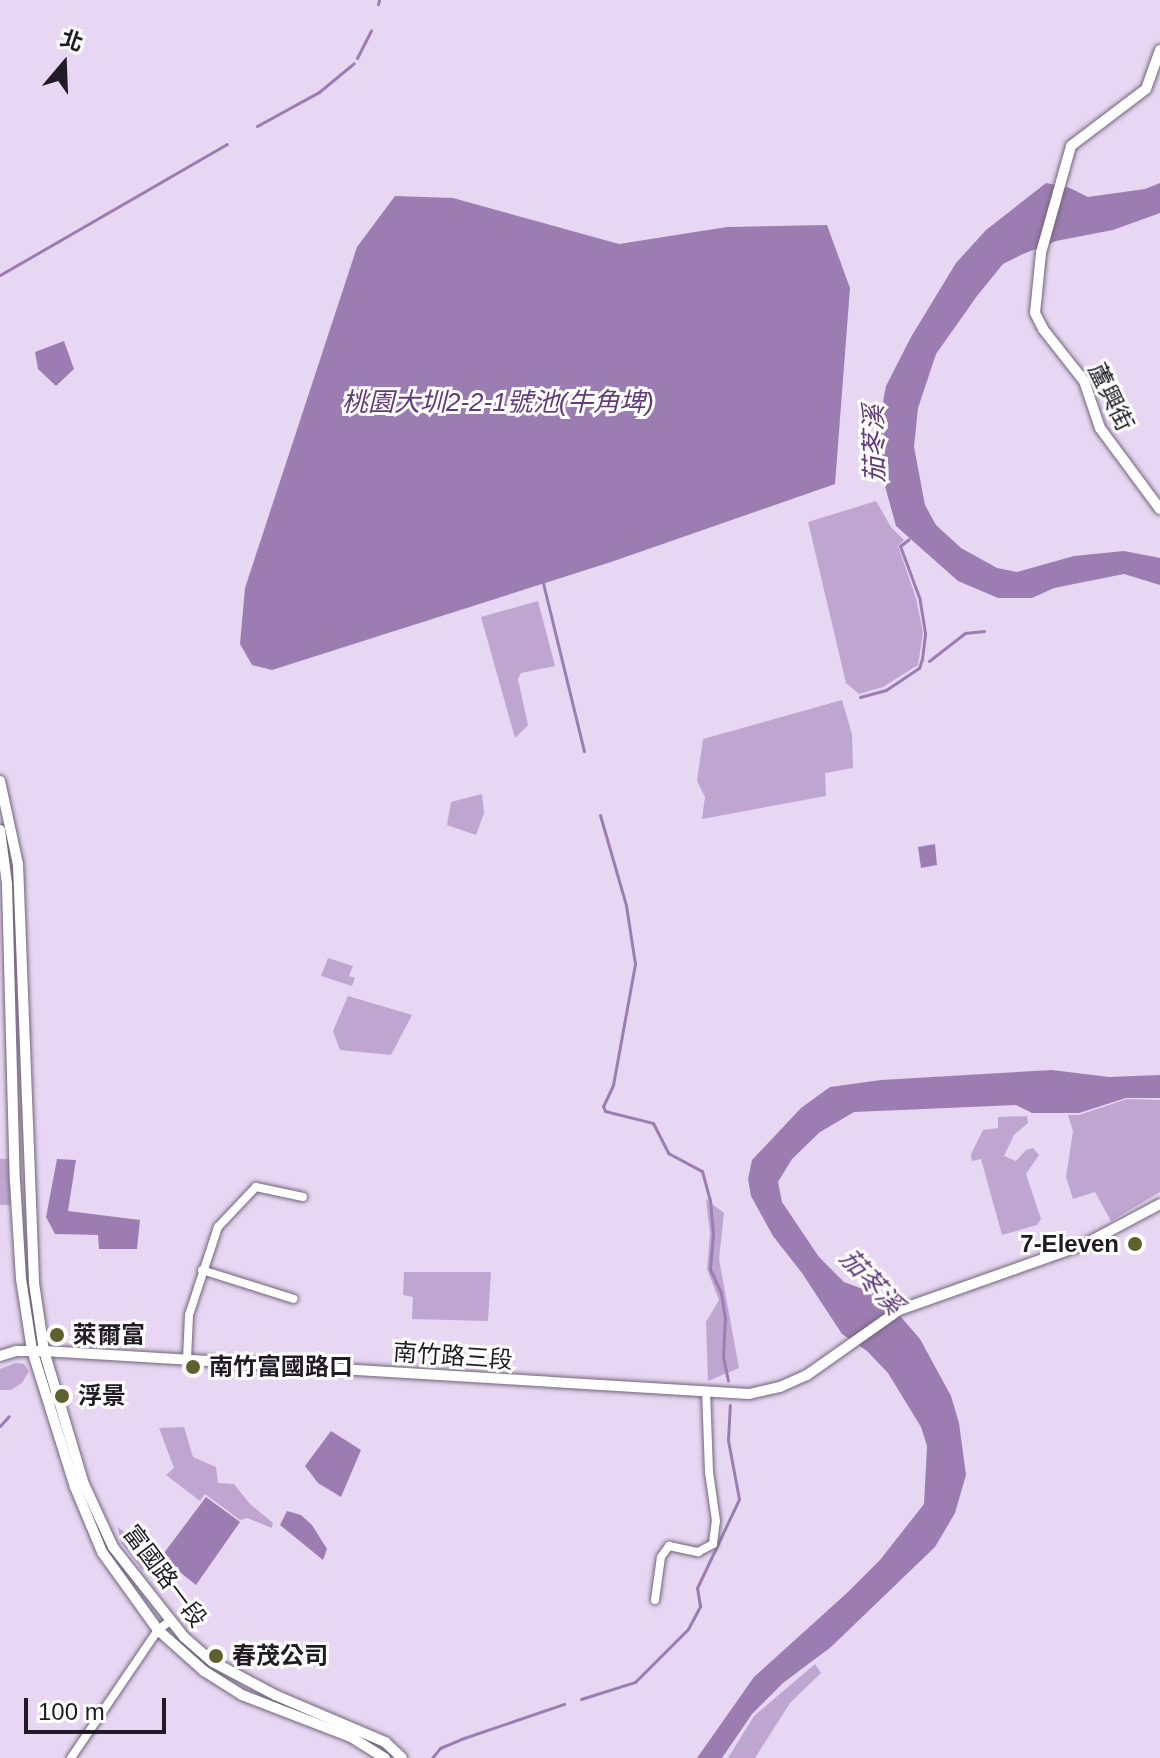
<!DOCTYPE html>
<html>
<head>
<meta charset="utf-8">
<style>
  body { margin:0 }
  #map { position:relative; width:1160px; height:1758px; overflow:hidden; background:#e7d7f2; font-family:Arial,"Noto Sans TC",sans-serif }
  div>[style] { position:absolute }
  .green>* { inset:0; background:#bfa6d1 }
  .water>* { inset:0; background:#9c7db1 }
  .stream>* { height:3px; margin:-1.5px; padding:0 1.5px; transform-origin:1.5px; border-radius:1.5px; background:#9c7db1 }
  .roads { filter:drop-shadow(0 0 2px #71647b) drop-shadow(0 0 2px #71647b) }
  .minor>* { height:8px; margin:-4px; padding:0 4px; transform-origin:4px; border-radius:4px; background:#fff }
  .tertiary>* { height:10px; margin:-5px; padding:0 5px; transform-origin:5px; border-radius:5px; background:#fff }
  .dots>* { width:22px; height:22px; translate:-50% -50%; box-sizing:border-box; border:4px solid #fff; border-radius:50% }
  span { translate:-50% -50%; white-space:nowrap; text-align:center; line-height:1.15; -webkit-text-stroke:6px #fff; paint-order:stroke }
  .street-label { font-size:24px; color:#211b25 }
  .poi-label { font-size:24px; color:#211b25; font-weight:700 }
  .right { translate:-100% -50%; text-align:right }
  .left { translate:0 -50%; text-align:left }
  .water-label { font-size:26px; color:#623a7b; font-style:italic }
  .north { position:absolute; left:24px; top:24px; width:80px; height:80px; -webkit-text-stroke:6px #fff; paint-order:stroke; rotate:19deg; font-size:22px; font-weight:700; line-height:32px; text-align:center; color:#211b25 }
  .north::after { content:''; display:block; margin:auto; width:28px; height:36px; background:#211b25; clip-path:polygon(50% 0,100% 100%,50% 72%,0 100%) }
  .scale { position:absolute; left:24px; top:1698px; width:142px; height:36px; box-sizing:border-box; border:4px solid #211b25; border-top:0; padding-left:10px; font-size:24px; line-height:28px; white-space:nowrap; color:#211b25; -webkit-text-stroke:6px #fff; paint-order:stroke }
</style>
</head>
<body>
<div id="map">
  <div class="green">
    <div style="clip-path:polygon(876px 501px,891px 527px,904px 540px,898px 546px,916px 598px,923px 633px,918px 665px,883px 687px,859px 694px,846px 683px,808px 522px)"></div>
    <div style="clip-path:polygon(538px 601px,555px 666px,521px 673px,518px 679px,528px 725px,515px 738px,481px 617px)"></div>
    <div style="clip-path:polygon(842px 700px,852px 734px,853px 768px,825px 773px,826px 796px,702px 819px,705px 797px,697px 781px,703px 739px)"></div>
    <div style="clip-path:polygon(482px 794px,484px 813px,476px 835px,447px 825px,451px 802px)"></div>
    <div style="clip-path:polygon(328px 958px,353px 966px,349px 976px,355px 978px,352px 986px,321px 976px)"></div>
    <div style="clip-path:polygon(348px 996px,412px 1015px,391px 1055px,340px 1050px,333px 1031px)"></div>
    <div style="clip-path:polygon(1127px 1099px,1160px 1100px,1160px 1192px,1111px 1221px,1095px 1192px,1073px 1199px,1066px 1177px,1073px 1131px,1068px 1115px,1079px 1115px)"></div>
    <div style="clip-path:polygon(1027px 1116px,1028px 1123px,1014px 1135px,1004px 1156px,1016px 1161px,1026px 1150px,1033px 1148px,1039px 1155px,1026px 1174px,1041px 1219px,1037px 1225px,1002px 1235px,981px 1159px,972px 1161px,971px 1154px,983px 1130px,998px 1128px,998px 1117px)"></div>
    <div style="clip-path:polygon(0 1159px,9px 1159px,10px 1205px,0 1205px)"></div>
    <div style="clip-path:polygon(706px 1199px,724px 1213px,719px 1259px,739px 1368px,708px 1381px,706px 1322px,719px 1300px,707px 1269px,710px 1234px)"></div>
    <div style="clip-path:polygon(404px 1272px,491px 1272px,488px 1321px,412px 1319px,413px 1297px,403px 1295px)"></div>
    <div style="clip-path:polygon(16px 1363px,24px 1364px,29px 1371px,22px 1383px,11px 1390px,0 1390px,0 1369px)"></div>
    <div style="clip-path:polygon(184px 1427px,193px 1457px,216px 1467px,218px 1483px,234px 1484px,250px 1504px,273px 1523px,272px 1528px,247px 1518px,240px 1520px,205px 1494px,200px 1501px,166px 1475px,174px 1468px,159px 1428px)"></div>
    <div style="clip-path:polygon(118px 1527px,154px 1555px,143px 1571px,121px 1543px)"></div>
    <div style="clip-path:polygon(815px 1664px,821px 1673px,790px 1703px,755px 1758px,728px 1758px,754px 1716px)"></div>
  </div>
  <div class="water">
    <div style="clip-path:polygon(1046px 183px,1070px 188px,1088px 197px,1145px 189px,1160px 183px,1160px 213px,1113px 230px,1056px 241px,1023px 254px,1003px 264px,977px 296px,936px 354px,918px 408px,914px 447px,925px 505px,936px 525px,961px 548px,997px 568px,1017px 572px,1074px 556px,1124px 551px,1160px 558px,1160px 585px,1124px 574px,1054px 588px,1032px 598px,998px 598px,958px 581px,896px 526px,880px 468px,878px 428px,886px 386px,911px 337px,956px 263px,986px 230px)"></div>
    <div style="clip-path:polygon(395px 196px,453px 198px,619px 244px,727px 227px,827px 225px,850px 288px,835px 484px,611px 562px,272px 670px,252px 665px,240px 644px,245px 588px,357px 247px)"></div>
    <div style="clip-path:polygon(64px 341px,74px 369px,56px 386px,38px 369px,35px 352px)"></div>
    <div style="clip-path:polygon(935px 844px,937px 865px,921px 868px,918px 847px)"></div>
    <div style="clip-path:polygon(1052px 1070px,1109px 1077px,1160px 1075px,1160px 1098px,1126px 1098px,1079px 1113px,1032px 1113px,1016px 1105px,854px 1112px,820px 1132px,792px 1159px,778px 1182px,782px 1202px,819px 1257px,844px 1282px,860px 1288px,876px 1288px,920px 1339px,951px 1396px,959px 1423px,966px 1475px,955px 1513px,935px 1547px,831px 1647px,783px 1683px,752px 1714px,722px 1758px,697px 1758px,754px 1677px,848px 1592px,880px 1560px,924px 1504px,927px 1446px,921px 1427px,888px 1373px,867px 1351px,842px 1334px,802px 1273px,773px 1236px,751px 1196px,748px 1179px,752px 1160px,801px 1108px,830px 1087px,881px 1080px)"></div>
    <div style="clip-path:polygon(57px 1159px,76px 1160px,68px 1211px,140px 1220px,137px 1249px,99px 1249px,98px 1235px,55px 1234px,46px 1217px)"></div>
    <div style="clip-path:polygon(331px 1431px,361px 1450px,341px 1497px,318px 1483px,305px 1466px)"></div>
    <div style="clip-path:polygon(206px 1497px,240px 1522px,196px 1585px,161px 1557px)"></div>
    <div style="clip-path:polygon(287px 1511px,301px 1515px,312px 1525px,327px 1549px,323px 1560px,280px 1525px)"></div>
  </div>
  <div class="stream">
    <div style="left:378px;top:4px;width:4px;rotate:-76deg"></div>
    <div style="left:357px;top:58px;width:31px;rotate:-63deg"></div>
    <div style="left:257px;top:126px;width:71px;rotate:-28.7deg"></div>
    <div style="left:319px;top:92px;width:45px;rotate:-39.6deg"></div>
    <div style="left:0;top:275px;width:262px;rotate:-30deg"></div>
    <div style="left:543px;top:583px;width:173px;rotate:76.3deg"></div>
    <div style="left:929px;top:661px;width:46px;rotate:-37.9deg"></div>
    <div style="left:965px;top:633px;width:19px;rotate:-6deg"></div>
    <div style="left:860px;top:697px;width:27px;rotate:-15deg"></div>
    <div style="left:886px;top:690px;width:40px;rotate:-34deg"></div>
    <div style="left:919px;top:668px;width:9px;rotate:-72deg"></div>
    <div style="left:922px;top:659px;width:26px;rotate:-83deg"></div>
    <div style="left:925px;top:633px;width:36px;rotate:-99deg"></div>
    <div style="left:919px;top:597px;width:54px;rotate:-110.4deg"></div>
    <div style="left:900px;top:546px;width:11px;rotate:-38deg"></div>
    <div style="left:600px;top:815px;width:94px;rotate:73.9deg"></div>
    <div style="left:626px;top:905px;width:60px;rotate:81.3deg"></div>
    <div style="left:635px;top:964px;width:123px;rotate:100.3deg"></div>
    <div style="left:613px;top:1085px;width:23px;rotate:115deg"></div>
    <div style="left:603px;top:1106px;width:5px;rotate:68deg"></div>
    <div style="left:605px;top:1111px;width:49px;rotate:14deg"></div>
    <div style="left:653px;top:1123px;width:34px;rotate:63deg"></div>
    <div style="left:668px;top:1153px;width:38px;rotate:28deg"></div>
    <div style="left:702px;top:1171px;width:30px;rotate:75deg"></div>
    <div style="left:710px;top:1200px;width:35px;rotate:85deg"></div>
    <div style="left:713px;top:1235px;width:34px;rotate:95deg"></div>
    <div style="left:710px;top:1269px;width:26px;rotate:65deg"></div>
    <div style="left:721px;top:1293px;width:24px;rotate:81deg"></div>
    <div style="left:725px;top:1317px;width:40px;rotate:92.9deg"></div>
    <div style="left:723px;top:1357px;width:24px;rotate:78deg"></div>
    <div style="left:0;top:1426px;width:13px;rotate:-48deg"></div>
    <div style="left:581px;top:1699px;width:57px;rotate:-17.5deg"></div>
    <div style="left:635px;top:1682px;width:75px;rotate:-45deg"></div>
    <div style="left:688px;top:1629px;width:26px;rotate:-62deg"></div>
    <div style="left:700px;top:1606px;width:18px;rotate:-99deg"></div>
    <div style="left:697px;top:1588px;width:98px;rotate:-64.7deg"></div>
    <div style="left:739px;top:1499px;width:60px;rotate:-100.6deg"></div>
    <div style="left:728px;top:1440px;width:35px;rotate:-87deg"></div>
    <div style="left:432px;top:1758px;width:13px;rotate:-51deg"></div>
    <div style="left:440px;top:1748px;width:23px;rotate:-23deg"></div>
    <div style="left:461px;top:1739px;width:109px;rotate:-18.8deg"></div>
  </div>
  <div class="roads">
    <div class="minor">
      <div style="left:202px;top:1270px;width:96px;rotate:17.5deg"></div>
      <div style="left:187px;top:1359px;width:44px;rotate:-87.4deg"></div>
      <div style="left:189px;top:1315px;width:93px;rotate:-71.8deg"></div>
      <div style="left:218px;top:1227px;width:55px;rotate:-46.5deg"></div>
      <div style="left:256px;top:1187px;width:48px;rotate:12deg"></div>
      <div style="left:655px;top:1600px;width:43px;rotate:-82.1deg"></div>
      <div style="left:661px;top:1557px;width:14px;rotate:-54deg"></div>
      <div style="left:669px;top:1546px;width:30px;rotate:12deg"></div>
      <div style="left:698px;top:1552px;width:17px;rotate:-28deg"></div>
      <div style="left:713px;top:1544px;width:23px;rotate:-83deg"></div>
      <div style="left:716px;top:1521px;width:49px;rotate:-98.1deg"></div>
      <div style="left:709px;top:1472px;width:81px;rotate:-92.1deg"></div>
      <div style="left:71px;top:1758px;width:155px;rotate:-55.8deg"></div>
      <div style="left:158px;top:1630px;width:15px;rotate:-37deg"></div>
    </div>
    <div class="tertiary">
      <div style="left:1160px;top:50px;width:41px;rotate:109.7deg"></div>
      <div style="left:1146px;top:89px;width:94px;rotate:142.8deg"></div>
      <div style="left:1071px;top:146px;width:111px;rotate:105.7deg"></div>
      <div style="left:1041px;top:253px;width:60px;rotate:95.7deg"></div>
      <div style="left:1035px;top:313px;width:18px;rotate:63deg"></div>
      <div style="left:1043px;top:329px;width:66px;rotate:51.7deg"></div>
      <div style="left:1084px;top:381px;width:50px;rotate:71.2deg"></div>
      <div style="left:1100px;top:428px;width:101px;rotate:53.5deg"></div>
      <div style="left:0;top:781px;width:85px;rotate:77.8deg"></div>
      <div style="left:18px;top:864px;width:419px;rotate:87.8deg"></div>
      <div style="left:34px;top:1283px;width:69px;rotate:81.6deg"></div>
      <div style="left:44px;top:1351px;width:139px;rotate:73.3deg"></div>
      <div style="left:84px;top:1484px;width:69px;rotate:65.3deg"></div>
      <div style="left:113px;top:1547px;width:115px;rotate:51.7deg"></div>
      <div style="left:184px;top:1637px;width:38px;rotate:41deg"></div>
      <div style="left:213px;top:1662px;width:70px;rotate:28deg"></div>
      <div style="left:275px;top:1695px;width:120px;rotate:23.1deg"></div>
      <div style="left:385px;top:1742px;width:23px;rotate:43deg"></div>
      <div style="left:0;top:830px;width:54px;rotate:82.6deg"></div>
      <div style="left:7px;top:884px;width:297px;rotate:88.5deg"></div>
      <div style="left:15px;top:1181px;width:98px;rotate:86.5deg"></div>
      <div style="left:21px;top:1279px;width:72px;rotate:81.2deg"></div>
      <div style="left:32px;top:1350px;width:144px;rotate:72.6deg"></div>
      <div style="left:75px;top:1487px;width:70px;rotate:67.4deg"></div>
      <div style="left:102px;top:1552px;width:96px;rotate:54.3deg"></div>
      <div style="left:158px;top:1630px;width:62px;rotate:41.7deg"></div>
      <div style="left:204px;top:1671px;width:45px;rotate:32.3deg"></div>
      <div style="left:242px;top:1695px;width:117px;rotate:21.1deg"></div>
      <div style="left:351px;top:1737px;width:40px;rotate:32deg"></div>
      <div style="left:0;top:1356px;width:17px;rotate:-17deg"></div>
      <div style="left:16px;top:1351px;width:28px"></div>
      <div style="left:44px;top:1351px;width:706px;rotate:3.49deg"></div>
      <div style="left:749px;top:1394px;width:32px;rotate:-13deg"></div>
      <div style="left:780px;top:1387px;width:30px;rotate:-24deg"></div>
      <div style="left:807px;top:1375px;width:113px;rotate:-35.2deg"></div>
      <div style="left:899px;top:1310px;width:195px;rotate:-19.5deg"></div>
      <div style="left:1083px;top:1245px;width:87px;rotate:-28deg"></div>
    </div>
  </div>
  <div class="dots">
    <div style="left:1135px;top:1244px;background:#5e612f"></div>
    <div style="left:57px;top:1335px;background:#5e612f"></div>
    <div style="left:193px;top:1367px;background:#5e612f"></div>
    <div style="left:62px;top:1396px;background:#5e612f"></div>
    <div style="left:216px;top:1656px;background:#5e612f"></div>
  </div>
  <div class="street-label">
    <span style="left:1111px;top:397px;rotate:64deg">蘆興街</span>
    <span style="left:453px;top:1356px;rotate:4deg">南竹路三段</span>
    <span style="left:165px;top:1576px;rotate:53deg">富國路一段</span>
  </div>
  <div class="poi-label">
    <span class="right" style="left:1119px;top:1244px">7-Eleven</span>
    <span class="left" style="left:73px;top:1335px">萊爾富</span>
    <span class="left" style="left:209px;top:1367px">南竹富國路口</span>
    <span class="left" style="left:78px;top:1396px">浮景</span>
    <span class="left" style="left:232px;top:1656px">春茂公司</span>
  </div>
  <div class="water-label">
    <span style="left:498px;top:403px">桃園大圳2-2-1號池(牛角埤)</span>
    <span style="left:875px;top:444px;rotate:-91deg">茄苳溪</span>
    <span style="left:871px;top:1282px;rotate:47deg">茄苳溪</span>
  </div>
  <div class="north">北</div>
  <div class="scale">100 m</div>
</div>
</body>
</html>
